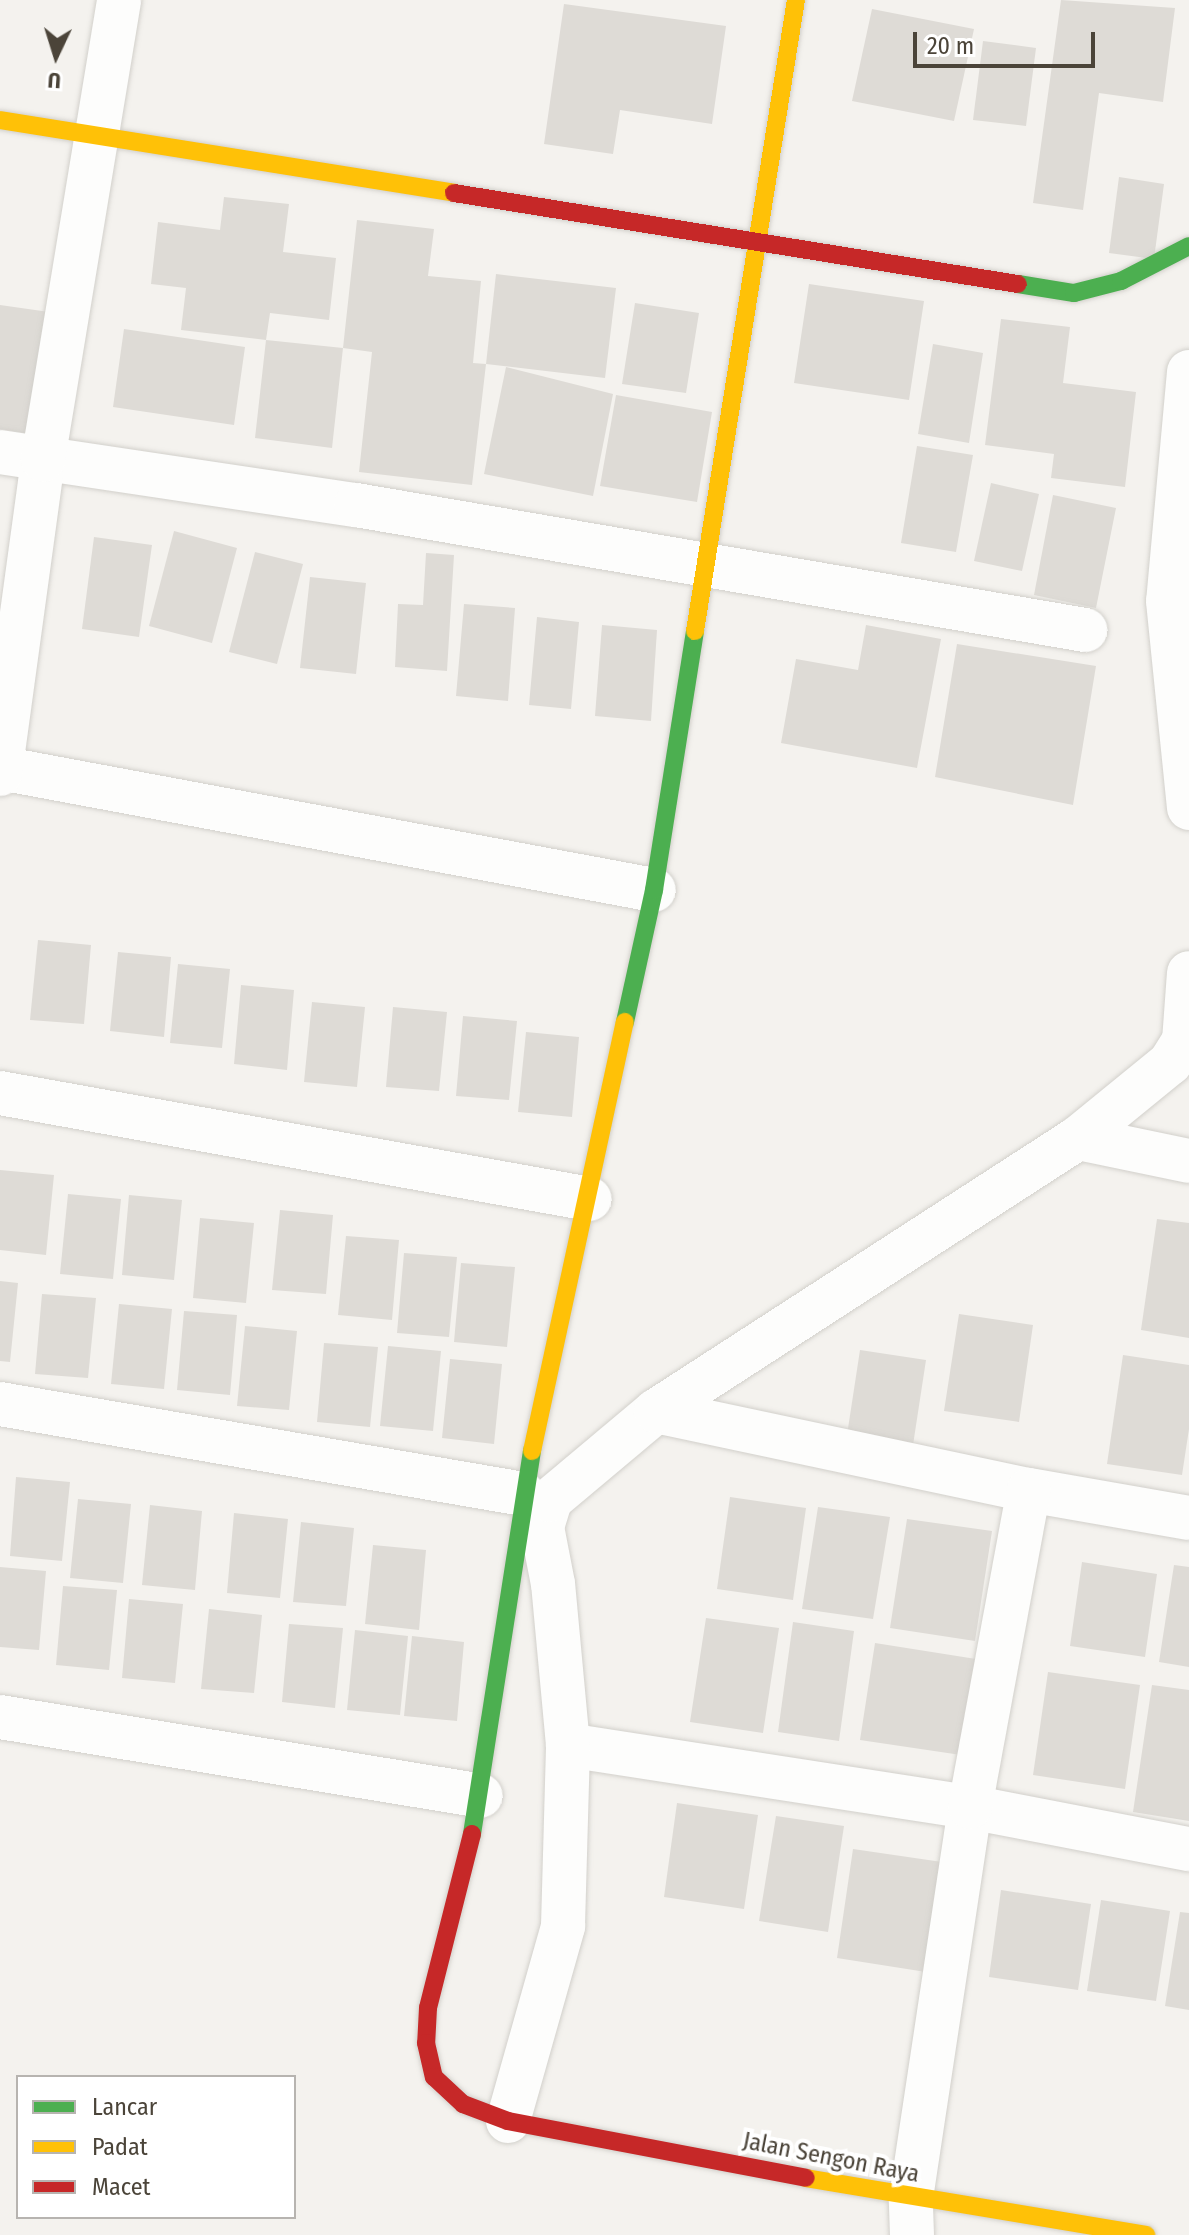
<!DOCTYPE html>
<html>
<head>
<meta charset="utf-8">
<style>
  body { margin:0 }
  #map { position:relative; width:1189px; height:2235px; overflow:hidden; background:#f4f2ee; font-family:"Fira Sans Condensed",sans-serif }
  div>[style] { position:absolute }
  .building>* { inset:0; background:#dedbd6 }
  .roads { filter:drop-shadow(0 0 2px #d2d0cb) drop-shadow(0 0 2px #d2d0cb) }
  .street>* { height:44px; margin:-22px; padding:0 22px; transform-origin:22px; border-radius:22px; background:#fdfdfc }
  .fast>* { height:18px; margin:-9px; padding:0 9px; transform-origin:9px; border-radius:9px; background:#4caf50 }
  .slow>* { height:18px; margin:-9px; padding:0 9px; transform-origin:9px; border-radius:9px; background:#ffc107 }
  .jam>* { height:18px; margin:-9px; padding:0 9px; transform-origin:9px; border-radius:9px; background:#c62828 }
  span { translate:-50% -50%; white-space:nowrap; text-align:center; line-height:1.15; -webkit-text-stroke:8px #fff; paint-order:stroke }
  .street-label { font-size:24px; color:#4b4439 }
  .legend { position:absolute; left:16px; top:2075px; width:280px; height:144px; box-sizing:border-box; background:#fff; border:2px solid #b7b4b0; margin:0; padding:10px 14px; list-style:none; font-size:24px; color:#4b4439 }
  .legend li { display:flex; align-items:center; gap:16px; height:40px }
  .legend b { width:40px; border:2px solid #b7b4b0 }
  .north { position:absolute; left:16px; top:16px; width:80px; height:80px; -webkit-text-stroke:6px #fff; paint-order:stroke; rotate:184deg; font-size:22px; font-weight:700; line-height:32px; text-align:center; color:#4b4439 }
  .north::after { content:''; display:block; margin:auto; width:28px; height:36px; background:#4b4439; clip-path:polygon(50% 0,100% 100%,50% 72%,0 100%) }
  .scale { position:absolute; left:913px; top:32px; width:182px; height:36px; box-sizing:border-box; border:4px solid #4b4439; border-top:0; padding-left:10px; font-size:24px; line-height:28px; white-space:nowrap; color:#4b4439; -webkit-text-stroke:6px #fff; paint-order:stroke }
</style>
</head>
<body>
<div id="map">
  <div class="building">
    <div style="clip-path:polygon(1061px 0,1175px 8px,1163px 102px,1099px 93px,1083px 210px,1033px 203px)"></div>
    <div style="clip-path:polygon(564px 4px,726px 26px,712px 124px,620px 110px,613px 154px,544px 144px)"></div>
    <div style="clip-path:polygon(872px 9px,974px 29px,954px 121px,852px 101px)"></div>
    <div style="clip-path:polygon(983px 41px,1036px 48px,1026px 126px,973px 120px)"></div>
    <div style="clip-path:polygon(1119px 177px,1164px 184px,1154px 259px,1109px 253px)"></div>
    <div style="clip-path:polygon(224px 197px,289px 204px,283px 252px,336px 258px,329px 320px,270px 313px,266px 340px,181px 330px,186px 288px,151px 284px,158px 222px,220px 230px)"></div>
    <div style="clip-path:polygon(357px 220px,434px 229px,428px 276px,481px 281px,473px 363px,486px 364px,472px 485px,359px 472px,372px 352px,343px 348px)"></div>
    <div style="clip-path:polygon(496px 274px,616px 288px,605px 378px,486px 364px)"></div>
    <div style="clip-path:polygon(809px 284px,924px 301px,909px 400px,794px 383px)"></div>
    <div style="clip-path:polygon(635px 303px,699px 313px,686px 393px,622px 384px)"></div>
    <div style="clip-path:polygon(0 305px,49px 312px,31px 434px,0 429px)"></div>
    <div style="clip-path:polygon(1001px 319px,1070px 327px,1063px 383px,1136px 392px,1125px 487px,1051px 478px,1054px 454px,985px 445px)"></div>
    <div style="clip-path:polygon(124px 329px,245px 347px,234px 425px,113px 407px)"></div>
    <div style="clip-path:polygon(266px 340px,343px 348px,332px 448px,255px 438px)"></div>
    <div style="clip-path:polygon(933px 344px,983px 353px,969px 443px,918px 434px)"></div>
    <div style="clip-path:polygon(506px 367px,613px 394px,593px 496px,484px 474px)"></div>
    <div style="clip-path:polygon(616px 395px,712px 412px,697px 502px,600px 486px)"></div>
    <div style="clip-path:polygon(917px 446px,973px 455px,956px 552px,901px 543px)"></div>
    <div style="clip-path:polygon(991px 483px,1039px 494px,1022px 571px,974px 561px)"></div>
    <div style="clip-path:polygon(1053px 495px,1116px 508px,1096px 608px,1034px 595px)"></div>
    <div style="clip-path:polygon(174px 531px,237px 548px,212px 643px,149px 626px)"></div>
    <div style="clip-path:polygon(94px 537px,152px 545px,139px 637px,82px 629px)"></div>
    <div style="clip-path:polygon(255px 552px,303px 564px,277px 664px,229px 652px)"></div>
    <div style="clip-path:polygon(426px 553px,454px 555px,447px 671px,395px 667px,398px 604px,423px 605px)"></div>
    <div style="clip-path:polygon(310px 577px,366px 583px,356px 674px,300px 668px)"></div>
    <div style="clip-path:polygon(464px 604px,515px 608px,508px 701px,456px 696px)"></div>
    <div style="clip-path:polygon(537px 617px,579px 622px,571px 709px,529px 705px)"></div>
    <div style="clip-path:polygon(602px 625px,657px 630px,651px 721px,595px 716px)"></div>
    <div style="clip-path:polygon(866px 625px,941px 639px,917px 768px,781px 743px,796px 659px,858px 670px)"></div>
    <div style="clip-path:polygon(957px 644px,1096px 666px,1073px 805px,935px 777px)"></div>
    <div style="clip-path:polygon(38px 940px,91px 945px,84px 1024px,30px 1020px)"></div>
    <div style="clip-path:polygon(118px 952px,171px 957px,164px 1037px,110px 1031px)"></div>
    <div style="clip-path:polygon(178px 964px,230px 969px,222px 1048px,170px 1043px)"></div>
    <div style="clip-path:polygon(241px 985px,294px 990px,287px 1070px,234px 1064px)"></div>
    <div style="clip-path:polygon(312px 1002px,365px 1007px,357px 1087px,304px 1082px)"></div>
    <div style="clip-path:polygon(393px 1007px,447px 1012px,439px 1091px,386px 1087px)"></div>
    <div style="clip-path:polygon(463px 1016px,517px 1021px,509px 1100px,456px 1096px)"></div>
    <div style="clip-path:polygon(526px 1032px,579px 1037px,572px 1117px,518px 1112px)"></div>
    <div style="clip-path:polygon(0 1170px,54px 1175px,46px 1255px,0 1250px)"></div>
    <div style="clip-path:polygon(68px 1194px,121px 1199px,113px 1279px,60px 1274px)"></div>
    <div style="clip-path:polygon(129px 1195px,182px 1200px,174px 1280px,122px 1275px)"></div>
    <div style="clip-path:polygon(280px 1210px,333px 1215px,326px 1294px,272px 1290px)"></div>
    <div style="clip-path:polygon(200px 1218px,254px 1223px,246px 1303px,193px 1298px)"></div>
    <div style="clip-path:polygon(1157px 1219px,1189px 1223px,1189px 1338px,1141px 1330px)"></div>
    <div style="clip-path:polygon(346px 1236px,399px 1240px,392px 1320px,338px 1315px)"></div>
    <div style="clip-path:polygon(404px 1253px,457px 1257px,449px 1337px,397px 1333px)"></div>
    <div style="clip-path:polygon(461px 1263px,515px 1267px,507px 1347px,454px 1342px)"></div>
    <div style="clip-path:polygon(0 1281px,18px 1283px,10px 1362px,0 1361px)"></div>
    <div style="clip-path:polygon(42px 1294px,96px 1298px,88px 1378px,35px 1374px)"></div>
    <div style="clip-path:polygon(119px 1304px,172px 1309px,164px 1389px,111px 1384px)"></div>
    <div style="clip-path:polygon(184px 1311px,237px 1315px,230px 1395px,177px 1390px)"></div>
    <div style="clip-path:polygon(959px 1314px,1033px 1325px,1019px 1422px,944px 1411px)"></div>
    <div style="clip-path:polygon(245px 1326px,297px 1331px,289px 1410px,237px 1406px)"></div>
    <div style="clip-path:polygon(324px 1343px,378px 1347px,370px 1427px,317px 1422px)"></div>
    <div style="clip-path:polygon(388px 1346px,441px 1351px,433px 1431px,380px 1426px)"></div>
    <div style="clip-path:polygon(860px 1350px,926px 1360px,913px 1445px,847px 1435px)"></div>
    <div style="clip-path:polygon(1123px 1355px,1189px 1365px,1189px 1429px,1182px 1475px,1107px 1464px)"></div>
    <div style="clip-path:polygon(450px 1359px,502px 1364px,494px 1444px,442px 1438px)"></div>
    <div style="clip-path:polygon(16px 1477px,70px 1482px,62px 1561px,10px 1556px)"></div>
    <div style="clip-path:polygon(730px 1497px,806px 1508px,793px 1600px,717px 1589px)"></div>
    <div style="clip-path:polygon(78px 1499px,131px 1504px,123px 1583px,70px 1578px)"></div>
    <div style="clip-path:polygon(150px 1505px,202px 1511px,195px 1590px,142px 1585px)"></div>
    <div style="clip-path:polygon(818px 1507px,890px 1517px,873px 1619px,802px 1609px)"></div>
    <div style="clip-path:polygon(234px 1513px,288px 1519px,280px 1598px,227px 1593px)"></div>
    <div style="clip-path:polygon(907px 1519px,992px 1531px,975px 1641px,890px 1628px)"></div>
    <div style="clip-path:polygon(301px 1522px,354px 1528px,346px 1606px,293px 1602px)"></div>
    <div style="clip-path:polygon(373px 1545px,426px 1550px,419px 1630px,365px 1624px)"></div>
    <div style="clip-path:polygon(1082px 1562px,1157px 1574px,1145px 1657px,1070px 1646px)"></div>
    <div style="clip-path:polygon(1174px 1565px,1189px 1567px,1189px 1667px,1159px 1662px)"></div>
    <div style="clip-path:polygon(0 1567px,46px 1571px,39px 1650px,0 1647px)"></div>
    <div style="clip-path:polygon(63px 1586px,117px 1590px,109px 1670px,56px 1665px)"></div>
    <div style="clip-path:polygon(129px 1599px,183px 1604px,175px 1683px,122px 1678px)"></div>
    <div style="clip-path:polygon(209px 1609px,262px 1615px,254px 1693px,201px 1689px)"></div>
    <div style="clip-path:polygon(706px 1618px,779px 1628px,763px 1733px,690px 1722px)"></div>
    <div style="clip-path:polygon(793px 1622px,854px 1631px,839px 1741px,778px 1732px)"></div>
    <div style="clip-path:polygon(289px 1624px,343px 1628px,335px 1708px,282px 1702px)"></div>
    <div style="clip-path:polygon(355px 1630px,408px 1636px,400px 1715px,347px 1710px)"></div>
    <div style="clip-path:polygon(412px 1636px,464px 1642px,457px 1721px,404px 1716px)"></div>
    <div style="clip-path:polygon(875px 1643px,976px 1659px,961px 1755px,860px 1740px)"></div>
    <div style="clip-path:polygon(1048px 1672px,1140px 1685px,1125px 1789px,1033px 1775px)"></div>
    <div style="clip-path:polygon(1152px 1685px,1189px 1690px,1189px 1821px,1133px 1812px)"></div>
    <div style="clip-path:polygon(677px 1803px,758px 1815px,744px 1909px,664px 1897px)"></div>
    <div style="clip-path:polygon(776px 1816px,844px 1826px,828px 1932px,759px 1921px)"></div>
    <div style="clip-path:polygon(853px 1849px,942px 1862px,926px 1972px,837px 1958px)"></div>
    <div style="clip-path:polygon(1001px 1890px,1091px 1904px,1078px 1990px,989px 1977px)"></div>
    <div style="clip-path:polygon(1101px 1900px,1170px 1911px,1156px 2001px,1087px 1991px)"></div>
    <div style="clip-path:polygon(1180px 1912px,1189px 1913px,1189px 2010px,1165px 2006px)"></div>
  </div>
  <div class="roads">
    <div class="street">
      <div style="left:1189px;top:372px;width:230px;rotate:95.2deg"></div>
      <div style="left:1168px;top:601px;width:208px;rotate:84.2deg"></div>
      <div style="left:0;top:452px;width:360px;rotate:8.5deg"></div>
      <div style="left:356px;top:505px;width:740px;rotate:9.73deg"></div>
      <div style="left:0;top:768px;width:665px;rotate:10.57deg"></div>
      <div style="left:0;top:774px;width:317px;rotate:-82.2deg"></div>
      <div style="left:43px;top:460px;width:466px;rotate:-80.6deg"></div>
      <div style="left:0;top:1093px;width:599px;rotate:10.19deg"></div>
      <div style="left:1078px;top:1138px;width:113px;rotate:11.7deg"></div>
      <div style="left:0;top:1404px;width:531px;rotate:9.76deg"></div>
      <div style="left:656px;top:1411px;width:381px;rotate:12deg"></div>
      <div style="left:1029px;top:1490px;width:162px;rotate:9.9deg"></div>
      <div style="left:0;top:1717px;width:487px;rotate:9.3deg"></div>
      <div style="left:568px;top:1745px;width:407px;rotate:8.8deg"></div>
      <div style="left:970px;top:1807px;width:223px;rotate:10.9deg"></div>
      <div style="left:508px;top:2121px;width:203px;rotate:-74.2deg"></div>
      <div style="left:563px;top:1926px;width:181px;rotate:-88.4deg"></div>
      <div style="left:568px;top:1745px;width:162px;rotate:-95.3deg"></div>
      <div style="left:553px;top:1584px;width:58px;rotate:-100.9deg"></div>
      <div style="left:542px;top:1527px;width:28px;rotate:-73deg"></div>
      <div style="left:550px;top:1500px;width:138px;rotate:-40deg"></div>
      <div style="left:656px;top:1411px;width:503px;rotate:-32.9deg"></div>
      <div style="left:1078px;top:1138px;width:119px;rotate:-39.2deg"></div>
      <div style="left:1170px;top:1063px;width:26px;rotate:-58deg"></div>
      <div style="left:1184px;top:1041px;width:68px;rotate:-85.8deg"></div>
      <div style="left:912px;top:2235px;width:37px;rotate:-92deg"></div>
      <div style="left:911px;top:2198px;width:395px;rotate:-81.4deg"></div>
      <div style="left:970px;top:1807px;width:322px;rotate:-79.5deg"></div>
    </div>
    <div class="fast">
      <div style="left:1018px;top:284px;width:57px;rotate:9.1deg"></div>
      <div style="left:1074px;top:293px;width:49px;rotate:-14.3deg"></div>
      <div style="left:1121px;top:281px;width:76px;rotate:-27.2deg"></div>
      <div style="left:625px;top:1022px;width:135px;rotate:-77.6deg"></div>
      <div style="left:654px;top:890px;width:262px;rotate:-81deg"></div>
      <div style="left:472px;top:1834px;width:388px;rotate:-81.1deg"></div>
    </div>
    <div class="slow">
      <div style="left:0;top:120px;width:460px;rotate:9.1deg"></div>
      <div style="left:695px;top:631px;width:639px;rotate:-80.91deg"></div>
      <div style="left:532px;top:1451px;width:439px;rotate:-77.8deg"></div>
      <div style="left:806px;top:2178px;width:345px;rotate:9.5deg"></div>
    </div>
    <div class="jam">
      <div style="left:454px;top:193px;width:571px;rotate:9.17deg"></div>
      <div style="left:472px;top:1834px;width:179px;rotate:104.2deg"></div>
      <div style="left:428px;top:2008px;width:35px;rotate:93deg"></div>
      <div style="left:426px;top:2043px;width:35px;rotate:77deg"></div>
      <div style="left:434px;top:2077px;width:40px;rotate:43deg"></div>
      <div style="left:463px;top:2104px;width:48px;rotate:20.7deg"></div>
      <div style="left:508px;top:2121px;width:303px;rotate:10.8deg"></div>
    </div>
  </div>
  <div class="street-label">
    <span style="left:831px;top:2158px;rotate:11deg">Jalan Sengon Raya</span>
  </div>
  <ul class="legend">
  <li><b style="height:10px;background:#4caf50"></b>Lancar</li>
  <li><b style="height:10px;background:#ffc107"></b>Padat</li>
  <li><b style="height:10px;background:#c62828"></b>Macet</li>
  </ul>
  <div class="north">U</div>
  <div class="scale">20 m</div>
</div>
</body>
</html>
